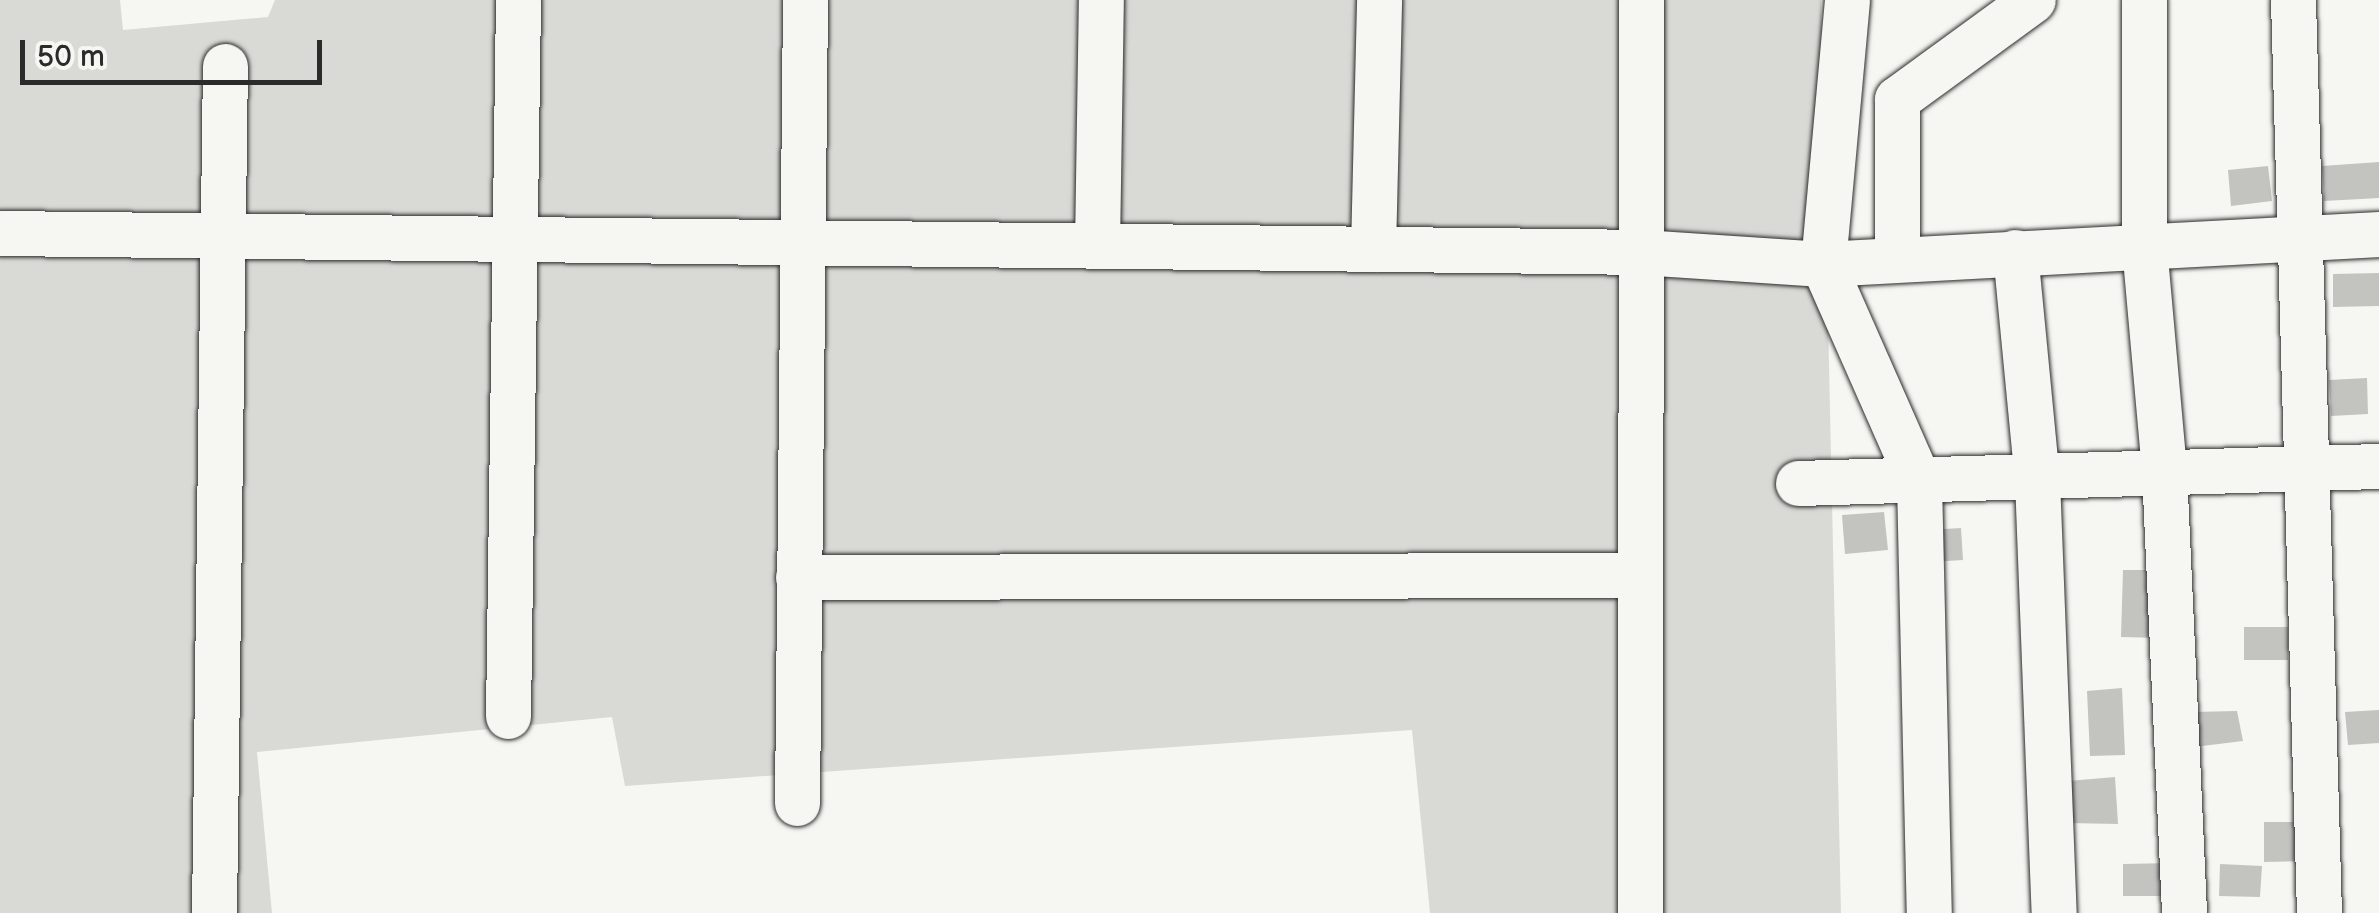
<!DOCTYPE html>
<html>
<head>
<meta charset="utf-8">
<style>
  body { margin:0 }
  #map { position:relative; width:2379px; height:913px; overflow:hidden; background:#f6f6f2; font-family:"Balsamiq Sans",sans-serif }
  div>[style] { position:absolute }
  .green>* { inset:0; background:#d9d9d5 }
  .building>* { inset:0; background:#c3c3c0 }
  .roads { filter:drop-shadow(0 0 2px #2b2b2b) drop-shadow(0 0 2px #2b2b2b) }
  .minor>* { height:45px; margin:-22.5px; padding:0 22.5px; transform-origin:22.5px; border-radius:22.5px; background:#f6f6f2 }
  span { translate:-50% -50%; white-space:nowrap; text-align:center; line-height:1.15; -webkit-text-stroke:10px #f6f6f2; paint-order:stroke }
  .scale { position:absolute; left:20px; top:40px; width:302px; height:45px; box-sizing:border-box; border:5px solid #2b2b2b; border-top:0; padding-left:12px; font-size:30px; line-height:35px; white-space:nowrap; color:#2b2b2b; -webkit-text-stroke:8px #f6f6f2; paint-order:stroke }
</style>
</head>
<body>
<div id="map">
  <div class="green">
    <div style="clip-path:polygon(0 0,120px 0,123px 30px,268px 17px,275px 0,1821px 0,1841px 913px,1430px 913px,1412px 730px,625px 786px,612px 717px,257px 752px,272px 913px,0 913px)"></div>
  </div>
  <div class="building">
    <div style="clip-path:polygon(2379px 162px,2379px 198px,2324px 201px,2322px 166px)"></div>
    <div style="clip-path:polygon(2268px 166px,2272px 201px,2231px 206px,2228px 170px)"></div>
    <div style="clip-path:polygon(2379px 273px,2379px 306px,2333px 307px,2333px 274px)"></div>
    <div style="clip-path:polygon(2367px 378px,2368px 414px,2331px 416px,2329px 380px)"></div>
    <div style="clip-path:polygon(1884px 512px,1888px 550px,1845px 554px,1842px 515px)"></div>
    <div style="clip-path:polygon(1961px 528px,1963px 560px,1931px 562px,1929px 530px)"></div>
    <div style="clip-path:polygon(2123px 570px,2165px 570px,2162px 638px,2121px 637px)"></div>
    <div style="clip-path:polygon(2244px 627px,2288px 627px,2288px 660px,2244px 660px)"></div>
    <div style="clip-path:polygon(2122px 688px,2125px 755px,2090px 756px,2087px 691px)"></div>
    <div style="clip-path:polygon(2379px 710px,2379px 743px,2348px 745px,2345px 712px)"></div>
    <div style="clip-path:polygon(2237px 711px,2243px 741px,2194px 747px,2192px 712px)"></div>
    <div style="clip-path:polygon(2115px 777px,2118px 824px,2068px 823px,2068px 781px)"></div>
    <div style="clip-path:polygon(2264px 822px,2304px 822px,2304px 861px,2264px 862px)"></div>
    <div style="clip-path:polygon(2172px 863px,2172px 896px,2123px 896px,2123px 864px)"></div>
    <div style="clip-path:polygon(2220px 864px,2262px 866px,2260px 897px,2219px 896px)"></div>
  </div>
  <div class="roads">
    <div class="minor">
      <div style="left:1847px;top:0;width:265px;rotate:95.2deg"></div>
      <div style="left:1823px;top:264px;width:238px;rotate:66.2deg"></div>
      <div style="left:1919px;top:482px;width:431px;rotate:88.7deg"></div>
      <div style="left:2144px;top:0;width:246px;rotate:90deg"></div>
      <div style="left:2144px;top:246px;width:226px;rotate:84.9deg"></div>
      <div style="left:2164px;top:471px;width:442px;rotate:87.4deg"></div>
      <div style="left:2293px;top:0;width:913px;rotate:88.37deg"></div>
      <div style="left:0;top:233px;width:1641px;rotate:0.66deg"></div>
      <div style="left:1641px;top:252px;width:182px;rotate:3.8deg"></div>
      <div style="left:1823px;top:264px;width:557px;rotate:-3.09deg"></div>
      <div style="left:1097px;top:246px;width:246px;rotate:-89.1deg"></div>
      <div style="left:1373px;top:249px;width:249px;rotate:-88.6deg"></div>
      <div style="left:2015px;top:252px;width:228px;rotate:84.5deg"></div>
      <div style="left:2037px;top:479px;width:434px;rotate:87.8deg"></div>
      <div style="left:1897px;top:259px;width:160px;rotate:-90deg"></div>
      <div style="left:1897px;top:99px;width:168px;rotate:-36.1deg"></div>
      <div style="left:1798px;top:483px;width:581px;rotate:-1.68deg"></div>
      <div style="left:798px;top:577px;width:842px;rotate:-0.14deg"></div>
      <div style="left:508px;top:716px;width:716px;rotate:-89.2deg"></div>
      <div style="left:797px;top:803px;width:803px;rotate:-89.43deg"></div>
      <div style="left:214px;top:913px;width:847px;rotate:-89.26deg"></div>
      <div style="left:1640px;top:913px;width:913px;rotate:-89.94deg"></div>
    </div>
  </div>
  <div class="scale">50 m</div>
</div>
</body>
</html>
